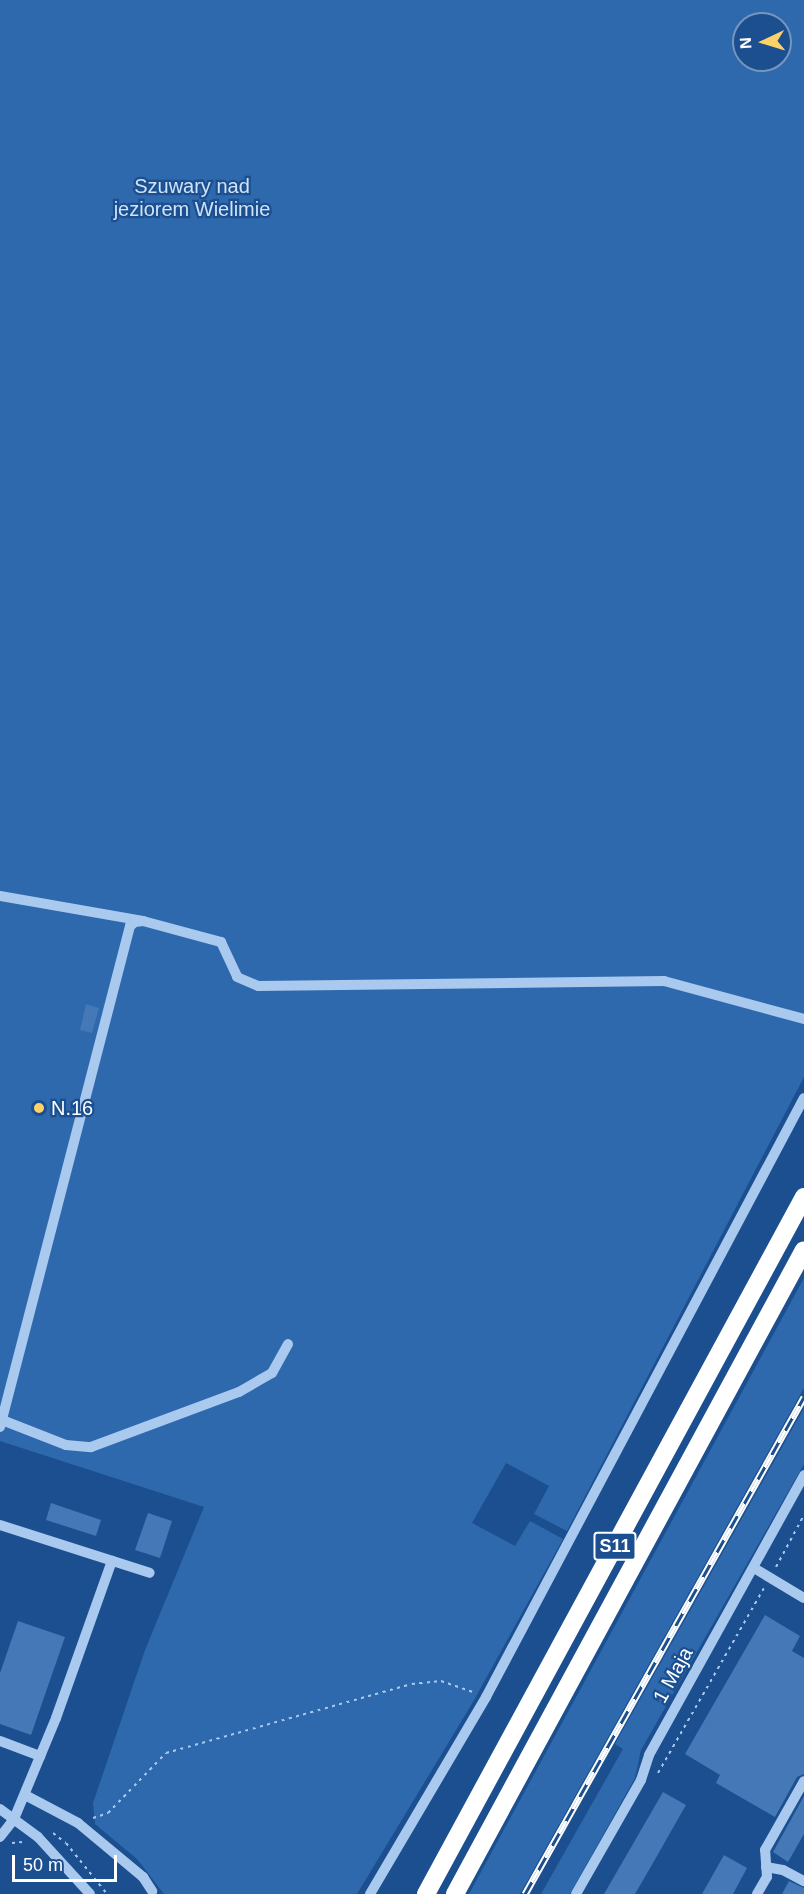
<!DOCTYPE html>
<html>
<head>
<meta charset="utf-8">
<style>
  body { margin:0 }
  #map { position:relative; width:804px; height:1894px; overflow:hidden; background:#1b4f8f; font-family:Arial,sans-serif }
  div>[style] { position:absolute }
  .green>* { inset:0; background:#2e69ad }
  .building>* { inset:0; background:#4478b7 }
  .path>* { height:2px; margin-top:-1px; transform-origin:0; background:repeating-linear-gradient(90deg,#a9c9ee 0 3px,transparent 0 7.5px) }
  .minor>* { height:10px; margin:-5px; padding:0 5px; transform-origin:5px; border-radius:5px; background:#a9c9ee }
  .highway>* { height:18px; margin:-9px; padding:0 9px; transform-origin:9px; border-radius:9px; background:#fff }
  .rail>* { height:7px; margin-top:-3.5px; transform-origin:0; background:repeating-linear-gradient(90deg,#1b4f8f 0 14px,#fff 0 28px); box-sizing:border-box; border-block:2px solid #fff }
  .dots>* { width:16px; height:16px; translate:-50% -50%; box-sizing:border-box; border:3px solid #1b4f8f; border-radius:50% }
  span { translate:-50% -50%; white-space:nowrap; text-align:center; line-height:1.15; -webkit-text-stroke:4.5px #1b4f8f; paint-order:stroke }
  .shield-label span { padding:2px 4px; background:#1b4f8f; border:2px solid; border-radius:4px; -webkit-text-stroke-width:0 }
  .shield-label { font-size:18px; color:#fff; font-weight:700 }
  .park-label { font-size:20px; color:#cfe3fa }
  .poi-label { font-size:20px; color:#fff }
  .left { translate:0 -50%; text-align:left }
  .street-label { font-size:20px; color:#fff }
  .north { position:absolute; left:732px; top:12px; width:60px; height:60px; box-sizing:border-box; background:#1b4f8f; border:2px solid #7695bc; border-radius:50%; rotate:266deg; font-size:16px; font-weight:700; line-height:24px; text-align:center; color:#fff }
  .north::after { content:''; display:block; margin:auto; width:21px; height:27px; background:#ffd166; clip-path:polygon(50% 0,100% 100%,50% 72%,0 100%) }
  .scale { position:absolute; left:12px; top:1855px; width:105px; height:27px; box-sizing:border-box; border:3px solid #fff; border-top:0; padding-left:8px; font-size:18px; line-height:21px; white-space:nowrap; color:#fff; -webkit-text-stroke:4px #1b4f8f; paint-order:stroke }
</style>
</head>
<body>
<div id="map">
  <div class="green">
    <div style="clip-path:polygon(evenodd,0 0,804px 0,804px 1077px,567px 1531px,534px 1514px,549px 1486px,506px 1463px,472px 1523px,515px 1546px,530px 1521px,563px 1539px,473px 1702px,357px 1894px,164px 1894px,137px 1859px,95px 1824px,93px 1803px,145px 1650px,204px 1507px,0 1441px,0 0,744px 24px,780px 24px,780px 60px,744px 60px,744px 24px)"></div>
    <div style="clip-path:polygon(804px 1278px,804px 1388px,520px 1894px,469px 1894px)"></div>
    <div style="clip-path:polygon(804px 1408px,804px 1464px,641px 1750px,635px 1778px,570px 1894px,541px 1894px,623px 1749px,615px 1744px)"></div>
  </div>
  <div class="building">
    <div style="clip-path:polygon(86px 1004px,99px 1008px,92px 1033px,80px 1030px)"></div>
    <div style="clip-path:polygon(51px 1503px,101px 1520px,96px 1536px,46px 1520px)"></div>
    <div style="clip-path:polygon(148px 1513px,172px 1521px,160px 1558px,135px 1550px)"></div>
    <div style="clip-path:polygon(765px 1615px,800px 1636px,792px 1651px,804px 1658px,804px 1774px,797px 1777px,775px 1817px,716px 1783px,720px 1775px,685px 1754px)"></div>
    <div style="clip-path:polygon(18px 1621px,65px 1637px,31px 1735px,0 1724px,0 1673px)"></div>
    <div style="clip-path:polygon(663px 1792px,686px 1805px,653px 1863px,635px 1894px,604px 1894px)"></div>
    <div style="clip-path:polygon(804px 1796px,804px 1834px,788px 1862px,773px 1852px)"></div>
    <div style="clip-path:polygon(724px 1855px,747px 1868px,733px 1894px,702px 1894px)"></div>
    <div style="clip-path:polygon(789px 1881px,804px 1888px,804px 1894px,782px 1894px)"></div>
  </div>
  <div class="path">
    <div style="left:776px;top:1567px;width:59px;rotate:-61.7deg"></div>
    <div style="left:658px;top:1773px;width:213px;rotate:-60.2deg"></div>
    <div style="left:93px;top:1818px;width:16px;rotate:-18deg"></div>
    <div style="left:108px;top:1813px;width:83px;rotate:-46deg"></div>
    <div style="left:166px;top:1753px;width:255px;rotate:-15.7deg"></div>
    <div style="left:412px;top:1684px;width:29px;rotate:-6deg"></div>
    <div style="left:441px;top:1681px;width:36px;rotate:19deg"></div>
    <div style="left:53px;top:1833px;width:16px;rotate:38deg"></div>
    <div style="left:66px;top:1843px;width:65px;rotate:51.2deg"></div>
    <div style="left:12px;top:1843px;width:11px;rotate:-5deg"></div>
  </div>
  <div class="minor">
    <div style="left:0;top:896px;width:145px;rotate:9.9deg"></div>
    <div style="left:2px;top:1420px;width:69px;rotate:21.3deg"></div>
    <div style="left:66px;top:1445px;width:25px;rotate:5deg"></div>
    <div style="left:91px;top:1447px;width:158px;rotate:-20.4deg"></div>
    <div style="left:239px;top:1392px;width:38px;rotate:-30deg"></div>
    <div style="left:272px;top:1373px;width:33px;rotate:-61deg"></div>
    <div style="left:0;top:1427px;width:518px;rotate:-75.45deg"></div>
    <div style="left:130px;top:926px;width:6px;rotate:-39deg"></div>
    <div style="left:135px;top:922px;width:8px;rotate:-7deg"></div>
    <div style="left:143px;top:921px;width:81px;rotate:15.1deg"></div>
    <div style="left:221px;top:942px;width:38px;rotate:65deg"></div>
    <div style="left:237px;top:977px;width:23px;rotate:23deg"></div>
    <div style="left:258px;top:986px;width:406px;rotate:-0.7deg"></div>
    <div style="left:664px;top:981px;width:145px;rotate:15.2deg"></div>
    <div style="left:0;top:1525px;width:157px;rotate:17.7deg"></div>
    <div style="left:754px;top:1568px;width:58px;rotate:31deg"></div>
    <div style="left:0;top:1741px;width:43px;rotate:20.6deg"></div>
    <div style="left:25px;top:1795px;width:60px;rotate:27.8deg"></div>
    <div style="left:78px;top:1823px;width:85px;rotate:39.7deg"></div>
    <div style="left:143px;top:1877px;width:17px;rotate:57deg"></div>
    <div style="left:0;top:1809px;width:47px;rotate:36.4deg"></div>
    <div style="left:38px;top:1837px;width:77px;rotate:47.6deg"></div>
    <div style="left:0;top:1837px;width:23px;rotate:-52deg"></div>
    <div style="left:14px;top:1819px;width:109px;rotate:-67.4deg"></div>
    <div style="left:56px;top:1718px;width:167px;rotate:-70.4deg"></div>
    <div style="left:766px;top:1867px;width:17px;rotate:10deg"></div>
    <div style="left:783px;top:1870px;width:24px;rotate:28deg"></div>
    <div style="left:370px;top:1894px;width:229px;rotate:-59.5deg"></div>
    <div style="left:486px;top:1697px;width:678px;rotate:-62.04deg"></div>
    <div style="left:576px;top:1894px;width:131px;rotate:-60.3deg"></div>
    <div style="left:641px;top:1780px;width:26px;rotate:-72deg"></div>
    <div style="left:649px;top:1755px;width:320px;rotate:-61deg"></div>
    <div style="left:757px;top:1894px;width:20px;rotate:-60deg"></div>
    <div style="left:767px;top:1877px;width:27px;rotate:-94deg"></div>
    <div style="left:765px;top:1850px;width:79px;rotate:-60.5deg"></div>
  </div>
  <div class="highway">
    <div style="left:426px;top:1894px;width:793px;rotate:-61.53deg"></div>
    <div style="left:455px;top:1894px;width:732px;rotate:-61.55deg"></div>
  </div>
  <div class="rail">
    <div style="left:525px;top:1894px;width:570px;rotate:-60.69deg"></div>
  </div>
  <div class="dots">
    <div style="left:39px;top:1108px;background:#ffd166"></div>
  </div>
  <div class="shield-label">
    <span style="left:615px;top:1546px">S11</span>
  </div>
  <div class="park-label">
    <span style="left:192px;top:198px">Szuwary nad<br>jeziorem Wielimie</span>
  </div>
  <div class="poi-label">
    <span class="left" style="left:51px;top:1108px">N.16</span>
  </div>
  <div class="street-label">
    <span style="left:673px;top:1675px;rotate:-61deg">1 Maja</span>
  </div>
  <div class="north">N</div>
  <div class="scale">50 m</div>
</div>
</body>
</html>
